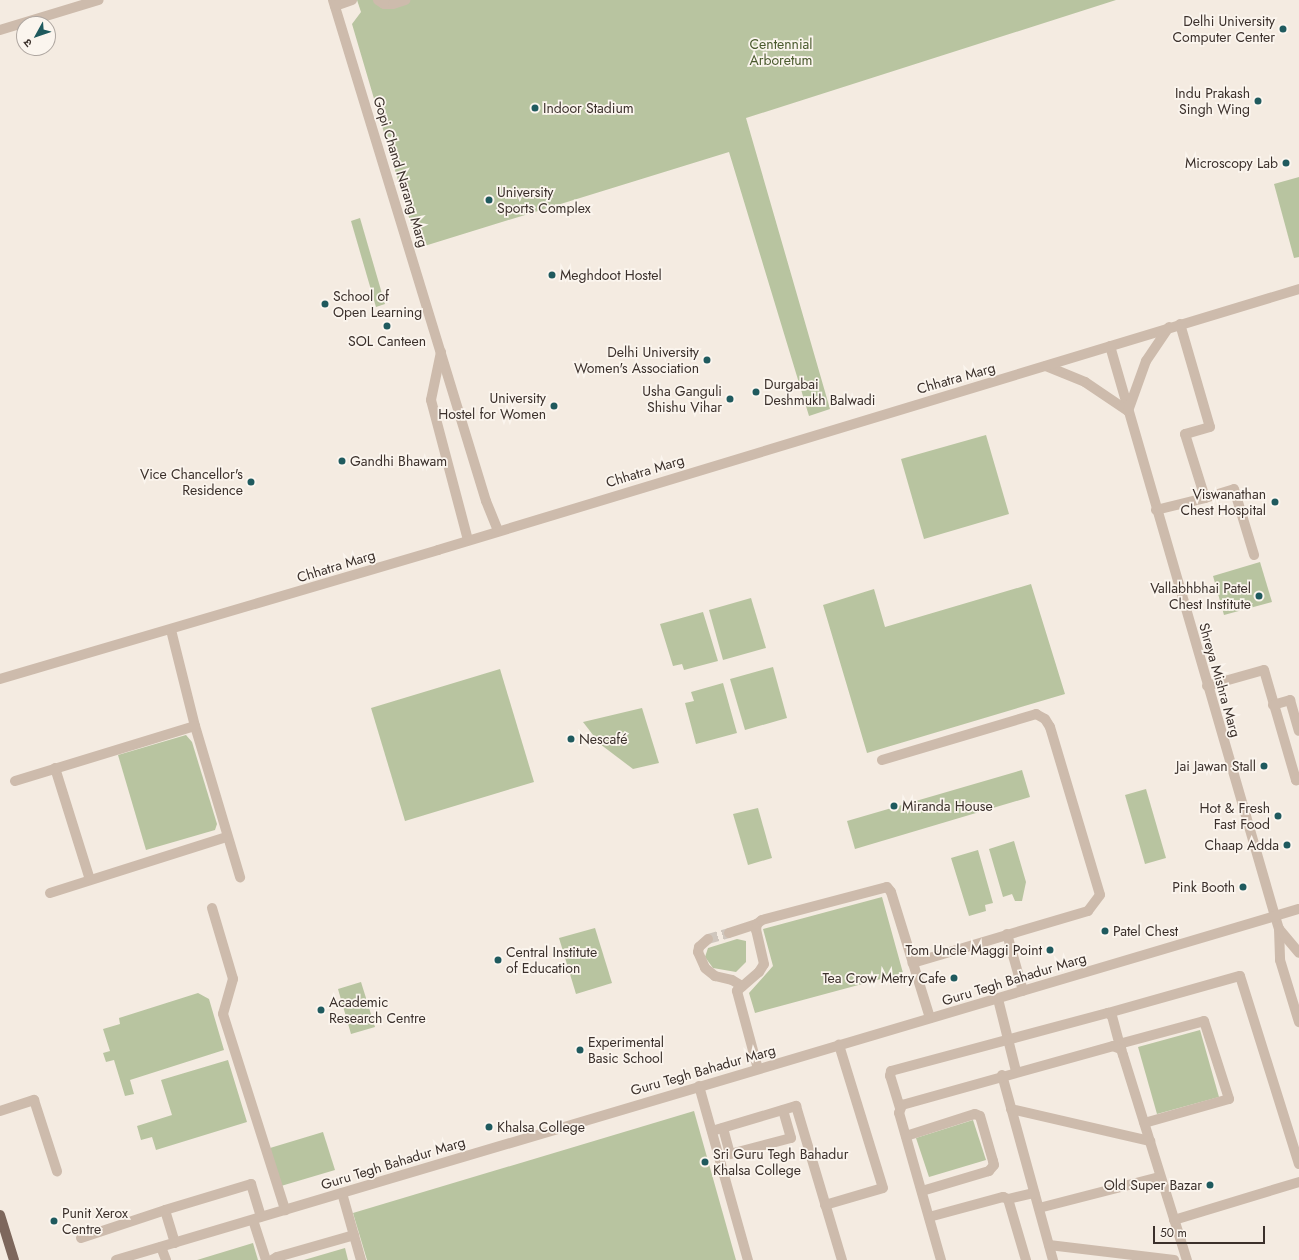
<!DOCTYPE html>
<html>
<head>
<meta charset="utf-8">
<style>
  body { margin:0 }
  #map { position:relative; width:1299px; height:1260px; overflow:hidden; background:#f4ebe1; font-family:Jost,"Noto Sans Devanagari",sans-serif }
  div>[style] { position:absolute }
  .green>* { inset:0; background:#b8c4a0 }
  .minor-tunnel>* { height:10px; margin-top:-5px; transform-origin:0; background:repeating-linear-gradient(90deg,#cfc6bd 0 10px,transparent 0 15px) }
  .minor>* { height:10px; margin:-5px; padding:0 5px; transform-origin:5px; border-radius:5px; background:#cdbbac }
  .major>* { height:10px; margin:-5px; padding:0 5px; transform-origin:5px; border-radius:5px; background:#7d675c }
  .dots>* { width:11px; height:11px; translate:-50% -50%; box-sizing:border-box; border:2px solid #fbf5ee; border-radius:50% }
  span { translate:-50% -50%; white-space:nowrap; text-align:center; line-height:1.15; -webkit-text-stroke:3.5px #fbf5ee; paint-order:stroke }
  .poi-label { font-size:14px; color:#3b302b }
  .right { translate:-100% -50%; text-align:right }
  .left { translate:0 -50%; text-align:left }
  .park-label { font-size:14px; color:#4a5a2e }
  .street-label { font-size:14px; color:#3b302b }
  .north { position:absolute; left:16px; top:16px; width:40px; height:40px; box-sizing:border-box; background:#fbf5ee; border:1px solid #aea6a0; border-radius:50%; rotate:230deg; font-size:11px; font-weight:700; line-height:16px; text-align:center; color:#3b302b }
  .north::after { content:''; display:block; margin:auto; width:14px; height:18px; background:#1f5a5e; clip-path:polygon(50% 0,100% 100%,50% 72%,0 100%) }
  .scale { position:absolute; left:1153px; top:1226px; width:112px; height:18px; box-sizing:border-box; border:2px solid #3b302b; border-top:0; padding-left:5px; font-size:12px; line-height:14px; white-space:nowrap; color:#3b302b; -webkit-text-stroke:3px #fbf5ee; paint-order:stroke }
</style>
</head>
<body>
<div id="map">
  <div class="green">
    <div style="clip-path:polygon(357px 0,1116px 0,746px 118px,830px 409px,809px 416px,729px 152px,418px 248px,352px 24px,361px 12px)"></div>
    <div style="clip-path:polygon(1299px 177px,1299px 257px,1294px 258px,1274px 184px)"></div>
    <div style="clip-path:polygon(360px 218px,385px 304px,376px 307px,351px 221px)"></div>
    <div style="clip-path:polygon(986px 435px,1009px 514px,924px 539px,901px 459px)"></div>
    <div style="clip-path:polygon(1260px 562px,1272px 602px,1224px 615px,1213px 576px)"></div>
    <div style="clip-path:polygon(1031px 584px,1065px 694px,867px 753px,823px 605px,874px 589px,885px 627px)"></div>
    <div style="clip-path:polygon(751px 598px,766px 648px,723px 660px,709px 610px)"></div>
    <div style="clip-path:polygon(703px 612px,718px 661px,684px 670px,682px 664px,673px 666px,660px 624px)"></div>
    <div style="clip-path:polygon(773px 667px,787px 718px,745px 730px,730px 679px)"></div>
    <div style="clip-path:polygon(500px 669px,534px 782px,405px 821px,371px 708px)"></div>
    <div style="clip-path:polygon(723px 683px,737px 733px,696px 744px,685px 703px,694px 701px,691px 692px)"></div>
    <div style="clip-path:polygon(642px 708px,659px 763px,633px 769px,600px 744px,583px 722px)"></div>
    <div style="clip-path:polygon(186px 735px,192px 742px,217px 824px,215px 830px,146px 850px,118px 755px)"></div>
    <div style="clip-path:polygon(1022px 770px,1030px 797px,855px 849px,847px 821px)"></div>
    <div style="clip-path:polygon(1146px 789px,1166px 858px,1145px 864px,1125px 795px)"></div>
    <div style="clip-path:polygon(758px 808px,772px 858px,748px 865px,733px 814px)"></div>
    <div style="clip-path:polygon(1014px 841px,1026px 882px,1022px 901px,1015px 901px,1012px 894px,1003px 897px,989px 849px)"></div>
    <div style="clip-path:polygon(978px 850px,993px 903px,985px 905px,986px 911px,969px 916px,951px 858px)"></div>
    <div style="clip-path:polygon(882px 897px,903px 973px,755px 1013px,749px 993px,773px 966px,763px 929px)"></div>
    <div style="clip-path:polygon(595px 928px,612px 983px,576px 994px,559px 938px)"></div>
    <div style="clip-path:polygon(737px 939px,746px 941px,746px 962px,736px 972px,713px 968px,705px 957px,708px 948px)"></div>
    <div style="clip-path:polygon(361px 982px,375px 1027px,351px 1034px,338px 989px)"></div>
    <div style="clip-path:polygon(198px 993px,209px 999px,224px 1050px,130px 1080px,134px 1094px,125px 1096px,114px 1060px,106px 1062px,103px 1053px,110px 1051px,103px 1029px,120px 1024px,119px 1018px)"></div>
    <div style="clip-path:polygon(1200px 1030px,1219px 1097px,1157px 1114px,1138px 1047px)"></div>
    <div style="clip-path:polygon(228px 1060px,247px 1122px,156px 1150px,152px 1137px,141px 1140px,137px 1126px,172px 1115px,161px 1080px)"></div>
    <div style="clip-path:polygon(694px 1111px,736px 1260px,367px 1260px,353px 1213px)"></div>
    <div style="clip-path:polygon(973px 1120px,986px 1160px,929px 1177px,916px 1138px)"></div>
    <div style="clip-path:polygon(323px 1132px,335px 1170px,281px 1186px,270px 1148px)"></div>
    <div style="clip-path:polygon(253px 1243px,258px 1260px,197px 1260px)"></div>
    <div style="clip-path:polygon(345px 1248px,348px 1260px,304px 1260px)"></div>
  </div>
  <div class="minor-tunnel">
    <div style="left:708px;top:939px;width:22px;rotate:-16deg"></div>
  </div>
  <div class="minor">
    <div style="left:333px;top:0;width:524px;rotate:73.02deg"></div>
    <div style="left:486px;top:501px;width:32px;rotate:68deg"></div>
    <div style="left:378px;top:0;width:7px;rotate:34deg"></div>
    <div style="left:384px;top:4px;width:9px"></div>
    <div style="left:393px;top:4px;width:13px;rotate:-18deg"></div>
    <div style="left:335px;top:6px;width:18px;rotate:-19deg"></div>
    <div style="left:0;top:30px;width:103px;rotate:-16.9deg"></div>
    <div style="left:1180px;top:324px;width:107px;rotate:73.8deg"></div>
    <div style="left:1210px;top:427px;width:26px;rotate:164deg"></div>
    <div style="left:1185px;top:434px;width:67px;rotate:72.6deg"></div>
    <div style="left:1205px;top:498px;width:30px;rotate:-17deg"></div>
    <div style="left:1234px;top:489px;width:69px;rotate:73.1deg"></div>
    <div style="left:1110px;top:346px;width:593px;rotate:73.86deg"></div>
    <div style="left:1275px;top:916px;width:14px;rotate:73deg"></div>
    <div style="left:1279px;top:929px;width:31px;rotate:88deg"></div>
    <div style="left:1280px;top:960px;width:65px;rotate:73deg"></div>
    <div style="left:441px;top:352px;width:49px;rotate:101.8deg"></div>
    <div style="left:431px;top:400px;width:145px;rotate:75.2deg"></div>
    <div style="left:1046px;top:366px;width:42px;rotate:22.3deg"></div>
    <div style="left:1085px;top:382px;width:52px;rotate:34deg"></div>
    <div style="left:1128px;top:411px;width:53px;rotate:-70.2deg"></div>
    <div style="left:1146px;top:361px;width:41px;rotate:-55.9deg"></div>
    <div style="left:1156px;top:510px;width:50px;rotate:-13.8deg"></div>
    <div style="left:171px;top:630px;width:99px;rotate:76deg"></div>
    <div style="left:195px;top:726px;width:158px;rotate:73.4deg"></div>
    <div style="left:0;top:679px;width:457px;rotate:-16.4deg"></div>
    <div style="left:438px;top:550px;width:900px;rotate:-16.86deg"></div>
    <div style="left:1207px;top:686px;width:59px;rotate:-15.7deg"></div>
    <div style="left:1264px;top:670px;width:115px;rotate:73.8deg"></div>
    <div style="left:1296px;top:780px;width:3px;rotate:-18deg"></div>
    <div style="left:1273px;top:705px;width:18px;rotate:-16deg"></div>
    <div style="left:1290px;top:700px;width:32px;rotate:74deg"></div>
    <div style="left:882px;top:760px;width:161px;rotate:-16.6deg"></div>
    <div style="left:1036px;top:714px;width:10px;rotate:29deg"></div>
    <div style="left:1045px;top:719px;width:9px;rotate:58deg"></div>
    <div style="left:1050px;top:727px;width:175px;rotate:73.4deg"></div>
    <div style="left:1100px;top:895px;width:20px;rotate:127deg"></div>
    <div style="left:1088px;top:911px;width:183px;rotate:163.5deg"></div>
    <div style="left:55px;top:768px;width:117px;rotate:72.6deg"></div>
    <div style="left:15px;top:781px;width:188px;rotate:-17deg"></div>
    <div style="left:50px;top:893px;width:186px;rotate:-17.6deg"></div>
    <div style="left:212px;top:908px;width:74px;rotate:73.5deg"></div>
    <div style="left:233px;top:979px;width:36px;rotate:106deg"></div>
    <div style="left:223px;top:1014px;width:206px;rotate:72.4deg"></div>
    <div style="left:1279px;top:929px;width:31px;rotate:50deg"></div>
    <div style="left:729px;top:933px;width:29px;rotate:-18deg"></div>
    <div style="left:1007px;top:934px;width:59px;rotate:74.3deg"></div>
    <div style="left:708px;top:939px;width:12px;rotate:138deg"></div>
    <div style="left:699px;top:947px;width:5px;rotate:101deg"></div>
    <div style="left:698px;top:952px;width:17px;rotate:66deg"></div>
    <div style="left:705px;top:968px;width:13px;rotate:39deg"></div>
    <div style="left:715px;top:976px;width:17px;rotate:13deg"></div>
    <div style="left:732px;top:980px;width:12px;rotate:31deg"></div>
    <div style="left:998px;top:999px;width:74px;rotate:76deg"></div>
    <div style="left:1108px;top:1013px;width:137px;rotate:-15.7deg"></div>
    <div style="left:1240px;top:976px;width:197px;rotate:72.6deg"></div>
    <div style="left:1119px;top:1044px;width:88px;rotate:-15.1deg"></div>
    <div style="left:1204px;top:1021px;width:82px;rotate:72.2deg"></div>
    <div style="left:1229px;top:1099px;width:88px;rotate:164.2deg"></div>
    <div style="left:758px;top:1069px;width:81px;rotate:-105.1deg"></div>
    <div style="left:737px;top:991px;width:29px;rotate:-41deg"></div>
    <div style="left:759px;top:972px;width:9px;rotate:-58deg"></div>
    <div style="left:764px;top:964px;width:35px;rotate:-103deg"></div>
    <div style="left:756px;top:930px;width:6px;rotate:-81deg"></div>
    <div style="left:757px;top:924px;width:6px;rotate:-39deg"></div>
    <div style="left:762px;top:920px;width:129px;rotate:-14.8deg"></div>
    <div style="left:887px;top:887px;width:6px;rotate:51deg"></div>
    <div style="left:891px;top:892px;width:132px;rotate:72.8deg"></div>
    <div style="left:1002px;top:1075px;width:192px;rotate:74.6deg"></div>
    <div style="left:699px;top:1086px;width:181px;rotate:74.3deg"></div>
    <div style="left:900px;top:1108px;width:34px;rotate:-107deg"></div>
    <div style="left:890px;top:1076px;width:5px;rotate:-79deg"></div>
    <div style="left:891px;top:1071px;width:225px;rotate:-15deg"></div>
    <div style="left:1108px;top:1013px;width:5px;rotate:37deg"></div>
    <div style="left:1112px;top:1016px;width:34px;rotate:75deg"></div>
    <div style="left:1011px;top:1109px;width:143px;rotate:13deg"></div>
    <div style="left:0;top:1111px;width:36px;rotate:-18deg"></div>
    <div style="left:34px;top:1100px;width:75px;rotate:72.1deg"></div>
    <div style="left:723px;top:1128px;width:27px;rotate:75deg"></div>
    <div style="left:730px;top:1154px;width:63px;rotate:-14.7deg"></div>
    <div style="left:791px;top:1138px;width:29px;rotate:-106deg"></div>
    <div style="left:712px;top:1131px;width:88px;rotate:-16.6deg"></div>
    <div style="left:796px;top:1106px;width:161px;rotate:73.4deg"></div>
    <div style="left:906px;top:1136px;width:72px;rotate:-17.7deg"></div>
    <div style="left:975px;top:1114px;width:5px;rotate:22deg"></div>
    <div style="left:980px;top:1116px;width:47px;rotate:73.9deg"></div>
    <div style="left:993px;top:1161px;width:4px;rotate:76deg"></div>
    <div style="left:994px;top:1165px;width:8px;rotate:130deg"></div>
    <div style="left:989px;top:1171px;width:70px;rotate:163.4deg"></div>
    <div style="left:342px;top:1193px;width:70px;rotate:74.2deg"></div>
    <div style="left:1008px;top:1199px;width:27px;rotate:-13deg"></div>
    <div style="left:825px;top:1205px;width:60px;rotate:-16.3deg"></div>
    <div style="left:883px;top:1188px;width:150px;rotate:-107.1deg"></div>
    <div style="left:1039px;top:1208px;width:125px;rotate:-14.4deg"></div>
    <div style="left:929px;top:1217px;width:77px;rotate:-15.1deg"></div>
    <div style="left:1003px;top:1197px;width:5px;rotate:22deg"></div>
    <div style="left:1008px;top:1199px;width:64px;rotate:73.6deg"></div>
    <div style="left:253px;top:1220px;width:42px;rotate:72deg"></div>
    <div style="left:1174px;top:1220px;width:131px;rotate:-16.9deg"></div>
    <div style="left:81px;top:1238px;width:89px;rotate:-18.4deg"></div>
    <div style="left:175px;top:1243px;width:34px;rotate:-107deg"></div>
    <div style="left:165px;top:1210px;width:90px;rotate:-16.8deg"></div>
    <div style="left:251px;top:1184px;width:34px;rotate:73deg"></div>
    <div style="left:1049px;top:1245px;width:126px;rotate:6.8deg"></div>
    <div style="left:161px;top:1247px;width:14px;rotate:69deg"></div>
    <div style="left:116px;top:1260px;width:1234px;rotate:-16.53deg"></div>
    <div style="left:272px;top:1260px;width:6px;rotate:-31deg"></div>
    <div style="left:277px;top:1257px;width:80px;rotate:-15.9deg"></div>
    <div style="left:941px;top:1260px;width:153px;rotate:-105.9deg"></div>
    <div style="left:899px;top:1113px;width:9px;rotate:-69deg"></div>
    <div style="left:902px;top:1105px;width:219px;rotate:-15.6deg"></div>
    <div style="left:1113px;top:1046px;width:9px;rotate:21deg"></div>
    <div style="left:1121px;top:1049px;width:6px;rotate:72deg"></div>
    <div style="left:1123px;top:1055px;width:215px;rotate:72.7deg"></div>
  </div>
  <div class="major">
    <div style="left:0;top:1215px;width:47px;rotate:72.7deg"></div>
  </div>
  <div class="dots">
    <div style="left:1283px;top:29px;background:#1f5a5e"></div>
    <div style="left:1258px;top:101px;background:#1f5a5e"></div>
    <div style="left:535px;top:108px;background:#1f5a5e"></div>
    <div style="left:1286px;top:163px;background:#1f5a5e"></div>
    <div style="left:489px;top:200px;background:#1f5a5e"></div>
    <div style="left:552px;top:275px;background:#1f5a5e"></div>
    <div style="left:325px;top:304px;background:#1f5a5e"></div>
    <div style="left:387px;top:326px;background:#1f5a5e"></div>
    <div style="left:707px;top:360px;background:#1f5a5e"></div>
    <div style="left:756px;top:392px;background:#1f5a5e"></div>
    <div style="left:730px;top:399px;background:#1f5a5e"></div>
    <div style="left:554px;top:406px;background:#1f5a5e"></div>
    <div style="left:342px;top:461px;background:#1f5a5e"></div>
    <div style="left:251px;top:482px;background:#1f5a5e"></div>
    <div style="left:1275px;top:502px;background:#1f5a5e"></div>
    <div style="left:1259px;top:596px;background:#1f5a5e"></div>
    <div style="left:571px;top:739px;background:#1f5a5e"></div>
    <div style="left:1264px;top:766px;background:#1f5a5e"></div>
    <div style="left:894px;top:806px;background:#1f5a5e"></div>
    <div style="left:1278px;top:816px;background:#1f5a5e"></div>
    <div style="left:1287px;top:845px;background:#1f5a5e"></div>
    <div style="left:1243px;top:887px;background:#1f5a5e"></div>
    <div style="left:1105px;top:931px;background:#1f5a5e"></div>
    <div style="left:1050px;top:950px;background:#1f5a5e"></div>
    <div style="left:498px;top:960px;background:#1f5a5e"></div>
    <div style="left:954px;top:978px;background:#1f5a5e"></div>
    <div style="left:321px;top:1010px;background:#1f5a5e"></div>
    <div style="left:580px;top:1050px;background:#1f5a5e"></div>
    <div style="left:489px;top:1127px;background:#1f5a5e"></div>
    <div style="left:705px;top:1162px;background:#1f5a5e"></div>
    <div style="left:1210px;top:1185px;background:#1f5a5e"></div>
    <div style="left:54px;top:1221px;background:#1f5a5e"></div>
  </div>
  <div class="poi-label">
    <span class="right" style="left:1275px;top:29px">Delhi University<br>Computer Center</span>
    <span class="right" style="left:1250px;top:101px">Indu Prakash<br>Singh Wing</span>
    <span class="left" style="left:543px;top:108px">Indoor Stadium</span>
    <span class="right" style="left:1278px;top:163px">Microscopy Lab</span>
    <span class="left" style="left:497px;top:200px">University<br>Sports Complex</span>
    <span class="left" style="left:560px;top:275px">Meghdoot Hostel</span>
    <span class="left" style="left:333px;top:304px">School of<br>Open Learning</span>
    <span style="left:387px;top:341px">SOL Canteen</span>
    <span class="right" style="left:699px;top:360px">Delhi University<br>Women's Association</span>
    <span class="left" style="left:764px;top:392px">Durgabai<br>Deshmukh Balwadi</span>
    <span class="right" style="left:722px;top:399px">Usha Ganguli<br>Shishu Vihar</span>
    <span class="right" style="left:546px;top:406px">University<br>Hostel for Women</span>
    <span class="left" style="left:350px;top:461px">Gandhi Bhawam</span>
    <span class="right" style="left:243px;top:482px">Vice Chancellor's<br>Residence</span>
    <span class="right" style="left:1266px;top:502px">Viswanathan<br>Chest Hospital</span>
    <span class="right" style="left:1251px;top:596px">Vallabhbhai Patel<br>Chest Institute</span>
    <span class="left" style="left:579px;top:739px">Nescafé</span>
    <span class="right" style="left:1256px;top:766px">Jai Jawan Stall</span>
    <span class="left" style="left:902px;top:806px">Miranda House</span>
    <span class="right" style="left:1270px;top:816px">Hot &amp; Fresh<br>Fast Food</span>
    <span class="right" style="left:1279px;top:845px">Chaap Adda</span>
    <span class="right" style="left:1235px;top:887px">Pink Booth</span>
    <span class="left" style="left:1113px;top:931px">Patel Chest</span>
    <span class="right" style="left:1042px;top:950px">Tom Uncle Maggi Point</span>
    <span class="left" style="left:506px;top:960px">Central Institute<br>of Education</span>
    <span class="right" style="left:946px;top:978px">Tea Crow Metry Cafe</span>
    <span class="left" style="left:329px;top:1010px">Academic<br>Research Centre</span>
    <span class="left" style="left:588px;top:1050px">Experimental<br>Basic School</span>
    <span class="left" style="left:497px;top:1127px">Khalsa College</span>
    <span class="left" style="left:713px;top:1162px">Sri Guru Tegh Bahadur<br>Khalsa College</span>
    <span class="right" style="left:1202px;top:1185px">Old Super Bazar</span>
    <span class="left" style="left:62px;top:1221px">Punit Xerox<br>Centre</span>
  </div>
  <div class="park-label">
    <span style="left:781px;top:52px">Centennial<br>Arboretum</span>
  </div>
  <div class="street-label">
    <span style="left:401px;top:172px;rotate:73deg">Gopi Chand Narang Marg</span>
    <span style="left:956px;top:378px;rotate:-16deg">Chhatra Marg</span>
    <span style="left:645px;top:471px;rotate:-17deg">Chhatra Marg</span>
    <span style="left:336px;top:566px;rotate:-17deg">Chhatra Marg</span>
    <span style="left:1220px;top:680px;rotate:74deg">Shreya Mishra Marg</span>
    <span style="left:1014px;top:979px;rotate:-17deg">Guru Tegh Bahadur Marg</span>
    <span style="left:703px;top:1070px;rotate:-16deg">Guru Tegh Bahadur Marg</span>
    <span style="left:393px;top:1163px;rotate:-17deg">Guru Tegh Bahadur Marg</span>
  </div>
  <div class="north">उ</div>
  <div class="scale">50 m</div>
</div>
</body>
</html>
